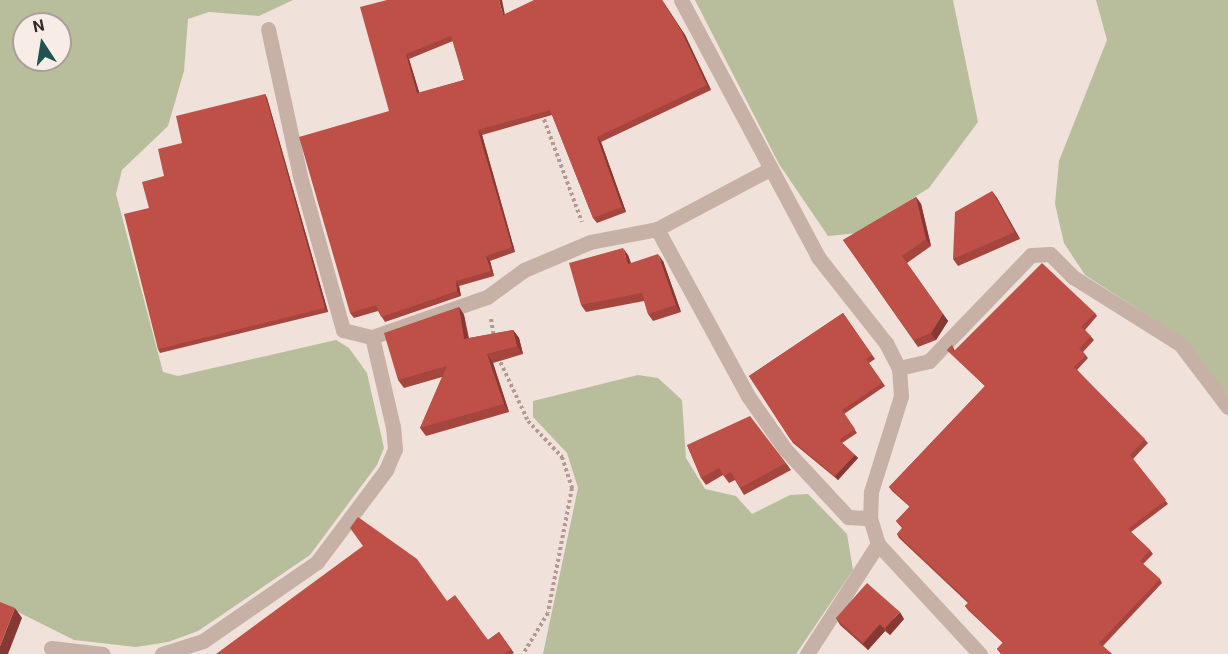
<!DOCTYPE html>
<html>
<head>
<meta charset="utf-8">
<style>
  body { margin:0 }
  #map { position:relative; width:1228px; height:654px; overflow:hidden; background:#f0e1da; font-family:Roboto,sans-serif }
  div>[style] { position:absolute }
  .green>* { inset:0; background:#b8be9b }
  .path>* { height:4px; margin-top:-2px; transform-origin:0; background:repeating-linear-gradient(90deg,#b39991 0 3px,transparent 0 6px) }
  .minor>* { height:15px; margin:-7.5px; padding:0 7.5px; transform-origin:7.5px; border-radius:7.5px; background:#c7b0a6 }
  .wall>* { inset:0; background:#a4453e }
  .shaded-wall>* { inset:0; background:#863832 }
  .building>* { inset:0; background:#bf5048 }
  span { translate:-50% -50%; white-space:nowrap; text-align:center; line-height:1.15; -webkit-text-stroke:6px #f8ece6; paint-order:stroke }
  .north { position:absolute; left:12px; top:12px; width:60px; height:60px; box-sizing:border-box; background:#f8ece6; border:2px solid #aa9e9a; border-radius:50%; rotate:348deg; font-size:16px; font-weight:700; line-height:24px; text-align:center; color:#342927 }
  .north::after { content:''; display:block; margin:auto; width:21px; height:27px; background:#1f534d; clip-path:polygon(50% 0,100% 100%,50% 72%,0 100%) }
</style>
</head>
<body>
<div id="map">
  <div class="green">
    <div style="clip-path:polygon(evenodd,0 0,293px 0,259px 16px,209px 12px,188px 19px,184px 71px,168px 126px,122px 170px,116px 194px,163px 372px,178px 376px,336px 340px,349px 348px,367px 373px,384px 448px,377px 465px,310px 555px,198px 631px,168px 642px,136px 647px,74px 640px,0 603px,0 0,24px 24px,60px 24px,60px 60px,24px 60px,24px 24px)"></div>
    <div style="clip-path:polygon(695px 0,953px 0,978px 122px,929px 188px,858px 233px,828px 236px,779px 164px)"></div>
    <div style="clip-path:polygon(1096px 0,1228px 0,1228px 396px,1184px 339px,1085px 275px,1064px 243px,1055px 204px,1059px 161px,1107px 40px)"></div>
    <div style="clip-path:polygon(638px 375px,658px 378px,682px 400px,686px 458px,705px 489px,736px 496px,752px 514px,790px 495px,808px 494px,847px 534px,853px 570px,796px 654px,543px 654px,578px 488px,567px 453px,533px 417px,533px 401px)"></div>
  </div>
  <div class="path">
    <div style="left:542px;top:114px;width:115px;rotate:69.7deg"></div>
    <div style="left:491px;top:319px;width:19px;rotate:81deg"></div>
    <div style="left:498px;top:357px;width:71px;rotate:64.9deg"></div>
    <div style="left:528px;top:421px;width:50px;rotate:46.6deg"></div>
    <div style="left:562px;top:457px;width:33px;rotate:72deg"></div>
    <div style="left:572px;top:488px;width:127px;rotate:100.9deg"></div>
    <div style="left:548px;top:613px;width:48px;rotate:121.4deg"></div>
  </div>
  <div class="minor">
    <div style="left:681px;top:0;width:291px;rotate:61.9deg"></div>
    <div style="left:818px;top:257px;width:110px;rotate:51.7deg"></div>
    <div style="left:886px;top:343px;width:28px;rotate:63deg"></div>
    <div style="left:899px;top:368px;width:28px;rotate:86deg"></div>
    <div style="left:901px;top:396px;width:101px;rotate:107.4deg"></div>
    <div style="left:871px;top:492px;width:26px;rotate:92deg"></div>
    <div style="left:870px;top:518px;width:27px;rotate:73deg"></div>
    <div style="left:878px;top:544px;width:150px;rotate:47.2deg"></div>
    <div style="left:268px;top:29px;width:150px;rotate:77.7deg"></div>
    <div style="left:300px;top:176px;width:160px;rotate:74.4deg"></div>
    <div style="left:343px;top:330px;width:30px;rotate:14deg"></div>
    <div style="left:657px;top:229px;width:190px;rotate:61.4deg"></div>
    <div style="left:748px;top:396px;width:65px;rotate:55.1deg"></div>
    <div style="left:785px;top:449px;width:93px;rotate:47.2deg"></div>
    <div style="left:848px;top:517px;width:22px;rotate:3deg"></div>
    <div style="left:899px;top:368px;width:31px;rotate:-13deg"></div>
    <div style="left:929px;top:361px;width:147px;rotate:-46.1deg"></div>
    <div style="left:1031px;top:255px;width:19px;rotate:-3deg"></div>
    <div style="left:1050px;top:254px;width:33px;rotate:45deg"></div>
    <div style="left:1073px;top:277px;width:126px;rotate:32.1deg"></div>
    <div style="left:1180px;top:344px;width:79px;rotate:52.7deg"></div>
    <div style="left:51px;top:648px;width:52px;rotate:6.6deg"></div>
    <div style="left:162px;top:654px;width:43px;rotate:-17.6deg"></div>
    <div style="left:203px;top:641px;width:139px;rotate:-34.7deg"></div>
    <div style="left:317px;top:562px;width:115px;rotate:-53.1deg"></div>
    <div style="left:386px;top:470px;width:23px;rotate:-67deg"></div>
    <div style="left:395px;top:449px;width:22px;rotate:-95deg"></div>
    <div style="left:393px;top:427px;width:92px;rotate:-103.1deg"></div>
    <div style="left:372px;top:337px;width:122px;rotate:-19.2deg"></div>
    <div style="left:487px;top:297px;width:46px;rotate:-36.1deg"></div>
    <div style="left:524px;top:270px;width:72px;rotate:-23deg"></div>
    <div style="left:590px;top:242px;width:68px;rotate:-11deg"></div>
    <div style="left:657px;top:229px;width:126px;rotate:-28deg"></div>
    <div style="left:807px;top:654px;width:131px;rotate:-57.2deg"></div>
  </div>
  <div class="wall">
    <div style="clip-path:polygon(evenodd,387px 0,505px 14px,662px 0,685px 35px,711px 90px,601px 142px,626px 212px,597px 223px,593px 218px,552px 115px,482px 135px,515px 252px,490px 261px,494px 276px,459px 286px,461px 296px,385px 322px,378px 311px,354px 318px,350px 313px,389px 111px,387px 0,453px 41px,464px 80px,419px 93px,409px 59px,453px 41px)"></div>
    <div style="clip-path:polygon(265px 94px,267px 98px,328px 312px,160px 353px,158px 349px,149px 208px,182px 143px)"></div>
    <div style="clip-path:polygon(992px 191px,997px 198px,1020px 239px,958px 266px,953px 259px)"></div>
    <div style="clip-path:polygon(916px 197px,921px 204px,931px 246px,907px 263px,948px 321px,936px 340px,918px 347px,843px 240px)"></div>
    <div style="clip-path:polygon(628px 255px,631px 263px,663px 261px,681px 312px,653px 321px,648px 314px,644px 301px,586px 312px,581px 305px)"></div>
    <div style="clip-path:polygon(459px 307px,464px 315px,469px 338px,513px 330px,519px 338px,523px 354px,493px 363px,509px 412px,426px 436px,420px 428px,442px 377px,404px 388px,398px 380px)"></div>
    <div style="clip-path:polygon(843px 313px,875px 359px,869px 363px,885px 386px,844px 414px,857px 433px,842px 443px,858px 458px,838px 480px,793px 443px,749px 376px)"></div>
    <div style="clip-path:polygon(1095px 313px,1097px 316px,1085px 330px,1094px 340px,1083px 352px,1088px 358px,1077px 370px,1148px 443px,1133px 459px,1168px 504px,1131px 532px,1150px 550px,1153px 554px,1143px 564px,1160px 579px,1162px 583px,1103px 646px,1112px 654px,1001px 654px,997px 649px,1003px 643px,968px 610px,965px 606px,968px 603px,899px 538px,897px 534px,902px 528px,896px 521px,910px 507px,892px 491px,889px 487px,985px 386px,950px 353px,947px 350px,952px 345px,955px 351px)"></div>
    <div style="clip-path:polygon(687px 445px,786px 463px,791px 470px,744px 495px,735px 480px,729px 483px,723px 475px,706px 485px,701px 478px)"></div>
    <div style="clip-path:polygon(447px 601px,488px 640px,499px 632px,514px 653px,512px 654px,216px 654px)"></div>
    <div style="clip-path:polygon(836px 618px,904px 619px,890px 635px,885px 631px,868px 650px,840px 625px)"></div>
  </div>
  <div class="shaded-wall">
    <div style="clip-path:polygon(499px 0,502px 0,506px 20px,503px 15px)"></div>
    <div style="clip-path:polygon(662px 0,685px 35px,711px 90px,707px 85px)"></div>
    <div style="clip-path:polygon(406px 54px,409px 59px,421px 98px,417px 93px)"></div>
    <div style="clip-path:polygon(265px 94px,267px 98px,328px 312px,325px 308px)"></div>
    <div style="clip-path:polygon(478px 130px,482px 135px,515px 252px,512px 247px)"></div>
    <div style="clip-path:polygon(597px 137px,601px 142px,626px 212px,622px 207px)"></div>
    <div style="clip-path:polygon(992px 191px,997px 198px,1020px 239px,1015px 232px)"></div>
    <div style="clip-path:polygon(916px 197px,921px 204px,931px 246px,926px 239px)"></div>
    <div style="clip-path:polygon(623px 248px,628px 255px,633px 271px,628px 264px)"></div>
    <div style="clip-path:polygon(658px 254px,663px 261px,681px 312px,676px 305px)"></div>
    <div style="clip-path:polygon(486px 256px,490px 261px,494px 276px,491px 271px)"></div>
    <div style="clip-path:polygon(456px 281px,459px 286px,461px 296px,457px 291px)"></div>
    <div style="clip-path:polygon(459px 307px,464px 315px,470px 348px,464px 339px)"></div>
    <div style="clip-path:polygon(943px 314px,948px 321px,936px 340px,931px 333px)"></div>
    <div style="clip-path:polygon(513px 330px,519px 338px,523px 354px,517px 346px)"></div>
    <div style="clip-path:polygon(487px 354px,493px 363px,509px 412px,504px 404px)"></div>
    <div style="clip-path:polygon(855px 455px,858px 458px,838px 480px,835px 476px)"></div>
    <div style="clip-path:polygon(15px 608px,22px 618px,8px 654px,0 654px,0 646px)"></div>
    <div style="clip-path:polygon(900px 612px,904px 619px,890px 635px,885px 628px)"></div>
    <div style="clip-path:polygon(880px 624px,885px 631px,868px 650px,863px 643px)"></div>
  </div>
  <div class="building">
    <div style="clip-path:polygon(evenodd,387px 0,499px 0,503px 15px,534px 0,662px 0,681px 30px,707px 85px,597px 137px,622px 207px,593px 218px,550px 110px,478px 130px,512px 247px,486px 256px,491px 271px,456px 281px,457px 291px,381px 317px,376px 305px,350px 313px,299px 137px,389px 111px,360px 7px,387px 0,451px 36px,464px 80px,417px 93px,406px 54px,451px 36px)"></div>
    <div style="clip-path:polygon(265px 94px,325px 308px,158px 349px,124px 214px,149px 208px,142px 182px,164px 176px,158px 149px,182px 143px,176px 116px)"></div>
    <div style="clip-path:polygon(992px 191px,1015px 232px,953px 259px,955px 212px)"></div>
    <div style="clip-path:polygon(916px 197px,926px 239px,902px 256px,943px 314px,931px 333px,914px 340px,843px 240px)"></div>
    <div style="clip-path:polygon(623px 248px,628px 264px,658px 254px,676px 305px,648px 314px,642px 293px,581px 305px,569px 263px)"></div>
    <div style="clip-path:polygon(1042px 263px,1095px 313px,1081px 327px,1091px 336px,1079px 349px,1086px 355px,1074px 367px,1145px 439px,1130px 455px,1166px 500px,1128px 529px,1150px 550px,1140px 561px,1160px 579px,1099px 643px,1112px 654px,1002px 654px,997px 649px,1003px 642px,965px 606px,969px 602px,897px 534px,903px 527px,896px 521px,910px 506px,889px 487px,985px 386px,947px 350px,952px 345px,953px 352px)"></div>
    <div style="clip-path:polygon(459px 307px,464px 339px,513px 330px,517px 346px,487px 354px,504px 404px,420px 428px,447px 366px,398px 380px,384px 333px)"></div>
    <div style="clip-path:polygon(843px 313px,872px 355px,866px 359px,882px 383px,842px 410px,855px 429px,839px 440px,855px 455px,835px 476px,790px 439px,749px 376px)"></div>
    <div style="clip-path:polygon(750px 416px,786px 463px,740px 488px,731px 472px,724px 476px,719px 468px,701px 478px,687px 445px)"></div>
    <div style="clip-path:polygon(358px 517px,417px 559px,447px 601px,455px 595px,488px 640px,499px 632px,511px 649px,504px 654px,216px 654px,363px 546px,350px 528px)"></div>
    <div style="clip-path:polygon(867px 583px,900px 612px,885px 628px,880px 624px,863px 643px,836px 618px)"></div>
    <div style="clip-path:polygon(0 602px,15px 608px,0 646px)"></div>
  </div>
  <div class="north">N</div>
</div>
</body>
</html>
